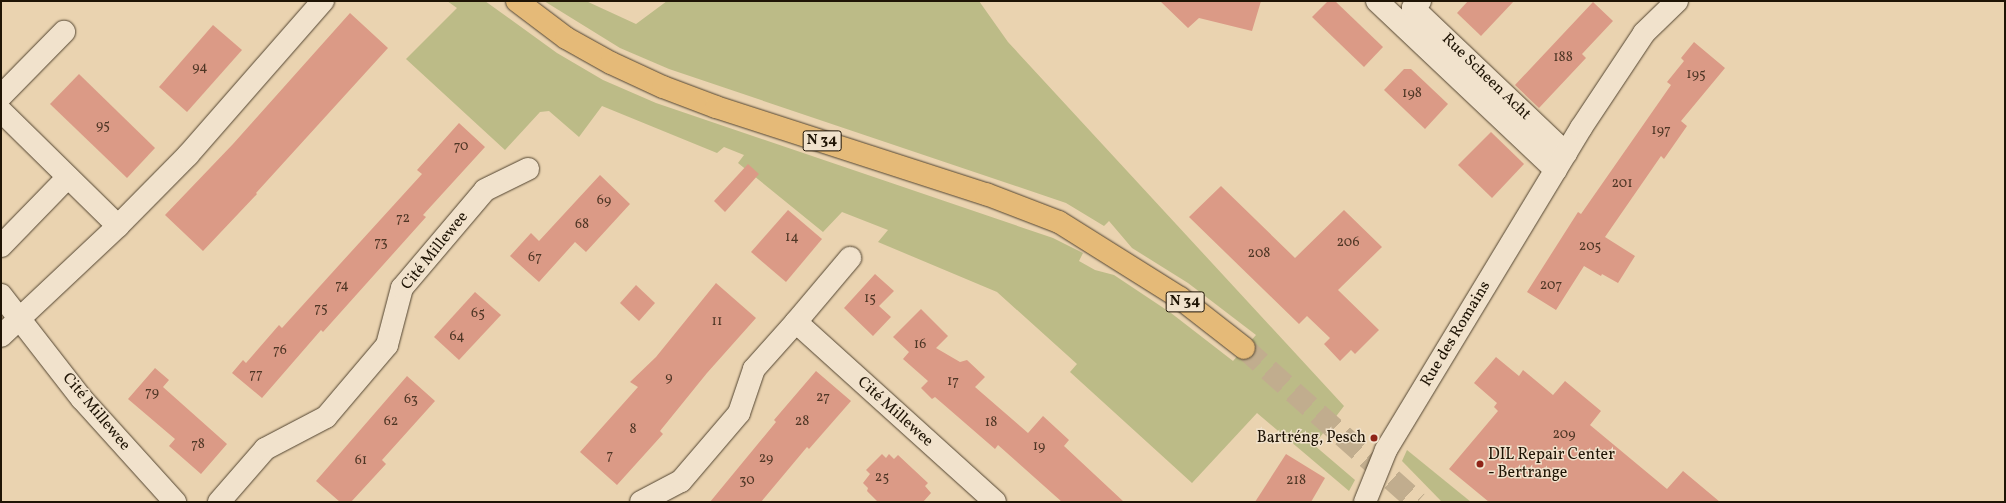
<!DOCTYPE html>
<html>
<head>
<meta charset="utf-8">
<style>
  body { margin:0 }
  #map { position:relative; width:2006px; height:503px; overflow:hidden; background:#ead3b0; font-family:Vollkorn,serif }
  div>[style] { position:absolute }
  .green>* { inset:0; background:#bcbb87 }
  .building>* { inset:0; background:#db9a86 }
  .primary-tunnel>* { height:22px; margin-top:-11px; transform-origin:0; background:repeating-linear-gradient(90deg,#c1ad8e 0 22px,transparent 0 33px) }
  .roads { filter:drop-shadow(0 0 1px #524430) drop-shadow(0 0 1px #524430) }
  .minor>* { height:22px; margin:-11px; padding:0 11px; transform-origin:11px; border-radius:11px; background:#f1e2cc }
  .primary>* { height:22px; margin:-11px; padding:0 11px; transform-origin:11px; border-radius:11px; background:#e5ba78 }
  .dots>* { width:11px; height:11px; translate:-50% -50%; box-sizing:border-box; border:2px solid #f1e2cc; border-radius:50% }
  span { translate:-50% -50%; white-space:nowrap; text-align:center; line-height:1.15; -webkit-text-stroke:3px #f1e2cc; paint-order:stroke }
  .number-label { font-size:14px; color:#4e3625 }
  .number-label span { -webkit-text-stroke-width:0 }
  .shield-label span { padding:1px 3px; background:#f1e2cc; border:1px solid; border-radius:3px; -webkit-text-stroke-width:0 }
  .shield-label { font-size:15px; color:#1f1405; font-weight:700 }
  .street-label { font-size:16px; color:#1f1405 }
  .poi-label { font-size:16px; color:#1f1405 }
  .right { translate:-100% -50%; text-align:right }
  .left { translate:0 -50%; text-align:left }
  .frame { position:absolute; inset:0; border:2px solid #1f1405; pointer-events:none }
</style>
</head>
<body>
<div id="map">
  <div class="green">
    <div style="clip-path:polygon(447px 1px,485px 1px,557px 53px,603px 80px,656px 103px,1053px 238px,1083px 253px,1079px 261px,1095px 270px,1114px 275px,1171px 313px,1233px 361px,1256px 335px,1188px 283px,1132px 248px,1109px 221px,1104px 226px,1066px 203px,669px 69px,620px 48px,544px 1px,586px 1px,636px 24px,667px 1px,979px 1px,1008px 42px,1344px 406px,1314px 445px,1355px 480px,1349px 491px,1257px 413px,1192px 483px,1070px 372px,1077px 364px,997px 292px,878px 242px,888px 230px,842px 212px,823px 232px,738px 163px,744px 155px,724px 147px,717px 153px,602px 106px,579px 137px,549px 111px,540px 112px,505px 150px,406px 59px,457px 8px)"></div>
    <div style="clip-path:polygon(1407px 450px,1471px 502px,1442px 502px,1402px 461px)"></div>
  </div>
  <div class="building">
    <div style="clip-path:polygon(1160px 1px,1261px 1px,1252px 31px,1199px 18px,1188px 28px)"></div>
    <div style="clip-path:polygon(1328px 1px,1335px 1px,1383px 47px,1364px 67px,1312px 17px)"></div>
    <div style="clip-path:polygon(1468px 1px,1514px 1px,1481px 36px,1457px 13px)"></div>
    <div style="clip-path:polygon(1593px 2px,1613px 21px,1582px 54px,1586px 58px,1539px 108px,1515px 85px)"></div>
    <div style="clip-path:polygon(350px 13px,388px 48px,256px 193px,257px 194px,203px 251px,165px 215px,233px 144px)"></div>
    <div style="clip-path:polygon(213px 25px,242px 50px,187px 112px,159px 87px)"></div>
    <div style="clip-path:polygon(1694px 42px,1725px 68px,1681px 121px,1687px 126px,1664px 159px,1661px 156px,1605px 237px,1635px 256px,1618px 283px,1602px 274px,1601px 276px,1584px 266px,1556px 310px,1527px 292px,1578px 212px,1581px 214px,1671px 85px,1667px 82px,1684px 61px,1681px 58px)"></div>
    <div style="clip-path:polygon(1404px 69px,1411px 69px,1448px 104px,1425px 129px,1384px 90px)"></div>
    <div style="clip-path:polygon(79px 74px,155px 148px,127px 178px,50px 104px)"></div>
    <div style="clip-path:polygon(459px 123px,485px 147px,423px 215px,426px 217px,323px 332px,321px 330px,262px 398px,232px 373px,243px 360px,246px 363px,279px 325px,282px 328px,340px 264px,422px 174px,417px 170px)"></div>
    <div style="clip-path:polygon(1491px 132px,1524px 164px,1492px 198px,1458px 165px)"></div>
    <div style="clip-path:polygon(748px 164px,759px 174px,725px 212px,714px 201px)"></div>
    <div style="clip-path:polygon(600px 175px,630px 204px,586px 252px,575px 242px,539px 282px,510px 256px,531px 233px,539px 241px)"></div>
    <div style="clip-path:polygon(1221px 186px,1295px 258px,1344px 210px,1382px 247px,1338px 290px,1379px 330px,1355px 354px,1351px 350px,1340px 361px,1324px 344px,1330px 338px,1307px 316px,1299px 324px,1189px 217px)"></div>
    <div style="clip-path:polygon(788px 210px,822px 239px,786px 282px,751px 252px)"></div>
    <div style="clip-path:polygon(875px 274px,894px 291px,879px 306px,891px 317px,873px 336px,844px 308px)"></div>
    <div style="clip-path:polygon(716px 283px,756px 318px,707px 373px,660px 431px,663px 434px,617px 485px,580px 452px,638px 387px,630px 382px,656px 357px)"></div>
    <div style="clip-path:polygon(636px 285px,655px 303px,639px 321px,620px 303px)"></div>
    <div style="clip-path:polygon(475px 292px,501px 315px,459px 360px,434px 337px)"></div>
    <div style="clip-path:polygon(921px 309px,948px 336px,936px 348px,960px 362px,967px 360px,985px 377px,975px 387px,1028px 433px,1043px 416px,1069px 440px,1064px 446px,1124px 502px,1062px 502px,998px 445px,995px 449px,935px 397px,932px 399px,921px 388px,928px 381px,903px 359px,909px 352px,893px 337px)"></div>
    <div style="clip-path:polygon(1496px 357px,1519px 376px,1523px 370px,1553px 395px,1565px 381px,1601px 411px,1590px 425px,1667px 489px,1683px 471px,1720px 502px,1489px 502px,1449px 469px,1498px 411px,1494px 407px,1497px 403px,1474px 383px)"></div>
    <div style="clip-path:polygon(155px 368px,169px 380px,163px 387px,227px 444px,201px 474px,169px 446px,175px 439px,128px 399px)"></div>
    <div style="clip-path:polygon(816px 371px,851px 401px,809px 449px,807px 447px,761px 502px,710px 502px,776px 422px,774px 420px)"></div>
    <div style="clip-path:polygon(407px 376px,435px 401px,382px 460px,386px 464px,351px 502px,340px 502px,316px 481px)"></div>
    <div style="clip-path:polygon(882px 454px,886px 458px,889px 454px,894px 459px,898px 455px,928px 483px,925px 486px,931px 493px,923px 502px,878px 502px,867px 491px,868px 488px,863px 483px,870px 474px,866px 470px)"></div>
    <div style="clip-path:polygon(1286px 454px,1325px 478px,1311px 502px,1255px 502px)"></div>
  </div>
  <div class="primary-tunnel">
    <div style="left:1244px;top:348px;width:232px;rotate:41.7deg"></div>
  </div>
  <div class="roads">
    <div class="minor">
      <div style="left:1377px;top:1px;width:246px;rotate:43.4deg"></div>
      <div style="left:1420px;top:1px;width:10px;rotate:135deg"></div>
      <div style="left:1413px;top:8px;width:211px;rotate:43.5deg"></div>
      <div style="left:1px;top:96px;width:90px;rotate:-45.5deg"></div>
      <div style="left:1px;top:111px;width:164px;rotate:44.5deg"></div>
      <div style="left:1px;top:246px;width:96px;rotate:-45.8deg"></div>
      <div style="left:1px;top:295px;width:132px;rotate:52.1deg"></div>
      <div style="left:82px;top:399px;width:139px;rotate:47.9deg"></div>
      <div style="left:796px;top:322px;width:84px;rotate:-49.8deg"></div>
      <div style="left:1px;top:336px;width:161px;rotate:-43.2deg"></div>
      <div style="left:118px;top:226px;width:100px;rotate:-45.4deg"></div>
      <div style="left:188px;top:155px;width:205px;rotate:-48.8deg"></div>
      <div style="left:219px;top:502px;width:70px;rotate:-49deg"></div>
      <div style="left:265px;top:449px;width:69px;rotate:-27.7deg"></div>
      <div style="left:326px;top:417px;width:94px;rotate:-49.7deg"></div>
      <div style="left:387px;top:345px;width:59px;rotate:-75.3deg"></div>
      <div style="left:402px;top:288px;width:128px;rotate:-49.7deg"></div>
      <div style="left:485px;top:190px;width:48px;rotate:-26deg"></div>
      <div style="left:641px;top:502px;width:45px;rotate:-27.7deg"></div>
      <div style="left:681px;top:481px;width:89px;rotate:-49.5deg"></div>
      <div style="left:739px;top:413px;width:46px;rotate:-71.2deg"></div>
      <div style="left:754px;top:369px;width:63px;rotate:-48.2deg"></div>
      <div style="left:796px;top:322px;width:268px;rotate:42.1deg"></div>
      <div style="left:1365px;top:502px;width:56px;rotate:-68deg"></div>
      <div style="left:1386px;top:450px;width:376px;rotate:-58.8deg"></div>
      <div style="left:1581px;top:128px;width:114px;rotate:-56.4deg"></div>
      <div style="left:1644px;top:33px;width:46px;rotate:-44.1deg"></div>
    </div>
    <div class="primary">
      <div style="left:517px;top:1px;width:61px;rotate:37.1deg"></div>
      <div style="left:566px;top:38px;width:51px;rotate:29.1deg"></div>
      <div style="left:611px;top:63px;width:57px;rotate:24.8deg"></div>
      <div style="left:663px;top:87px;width:57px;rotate:20.7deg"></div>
      <div style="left:716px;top:107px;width:284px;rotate:17.9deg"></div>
      <div style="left:986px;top:194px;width:78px;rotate:21deg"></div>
      <div style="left:1059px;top:222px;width:143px;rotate:32.1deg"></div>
      <div style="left:1180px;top:298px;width:81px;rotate:38deg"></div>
    </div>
  </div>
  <div class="dots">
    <div style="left:1374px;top:438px;background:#8f2418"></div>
    <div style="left:1480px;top:464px;background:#8f2418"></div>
  </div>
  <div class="number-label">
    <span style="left:1563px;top:58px">188</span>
    <span style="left:200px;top:68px">94</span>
    <span style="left:1696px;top:75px">195</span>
    <span style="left:1412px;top:94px">198</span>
    <span style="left:103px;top:126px">95</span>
    <span style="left:1661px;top:131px">197</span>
    <span style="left:461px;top:147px">70</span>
    <span style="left:1622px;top:184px">201</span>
    <span style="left:604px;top:201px">69</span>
    <span style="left:403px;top:219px">72</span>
    <span style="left:582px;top:225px">68</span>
    <span style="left:792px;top:238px">14</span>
    <span style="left:381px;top:243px">73</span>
    <span style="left:1348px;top:243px">206</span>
    <span style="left:1590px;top:247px">205</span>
    <span style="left:1259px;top:254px">208</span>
    <span style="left:535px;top:258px">67</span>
    <span style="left:342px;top:286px">74</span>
    <span style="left:1551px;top:286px">207</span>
    <span style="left:870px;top:299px">15</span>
    <span style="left:321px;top:309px">75</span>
    <span style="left:478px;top:314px">65</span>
    <span style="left:717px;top:322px">11</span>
    <span style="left:457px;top:337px">64</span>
    <span style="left:920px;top:345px">16</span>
    <span style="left:280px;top:351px">76</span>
    <span style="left:256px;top:375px">77</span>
    <span style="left:669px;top:378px">9</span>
    <span style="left:953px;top:382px">17</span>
    <span style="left:152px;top:393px">79</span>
    <span style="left:823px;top:398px">27</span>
    <span style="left:411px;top:400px">63</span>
    <span style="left:391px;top:422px">62</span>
    <span style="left:802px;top:422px">28</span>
    <span style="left:991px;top:423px">18</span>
    <span style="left:633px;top:430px">8</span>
    <span style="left:1564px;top:435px">209</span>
    <span style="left:198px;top:445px">78</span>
    <span style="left:1039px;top:447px">19</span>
    <span style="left:610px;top:456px">7</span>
    <span style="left:766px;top:459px">29</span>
    <span style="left:361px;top:461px">61</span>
    <span style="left:882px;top:478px">25</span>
    <span style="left:747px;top:481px">30</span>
    <span style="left:1296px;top:481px">218</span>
  </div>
  <div class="shield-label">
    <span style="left:822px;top:141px">N 34</span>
    <span style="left:1185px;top:302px">N 34</span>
  </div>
  <div class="street-label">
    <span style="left:1486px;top:77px;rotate:44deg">Rue Scheen Acht</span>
    <span style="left:435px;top:251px;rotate:-51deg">Cité Millewee</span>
    <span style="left:1456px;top:334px;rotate:-59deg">Rue des Romains</span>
    <span style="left:96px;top:412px;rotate:50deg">Cité Millewee</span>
    <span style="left:895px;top:412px;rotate:42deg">Cité Millewee</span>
  </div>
  <div class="poi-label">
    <span class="right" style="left:1366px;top:438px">Bartréng, Pesch</span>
    <span class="left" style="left:1488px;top:464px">DIL Repair Center<br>- Bertrange</span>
  </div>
  <div class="frame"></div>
</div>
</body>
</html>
